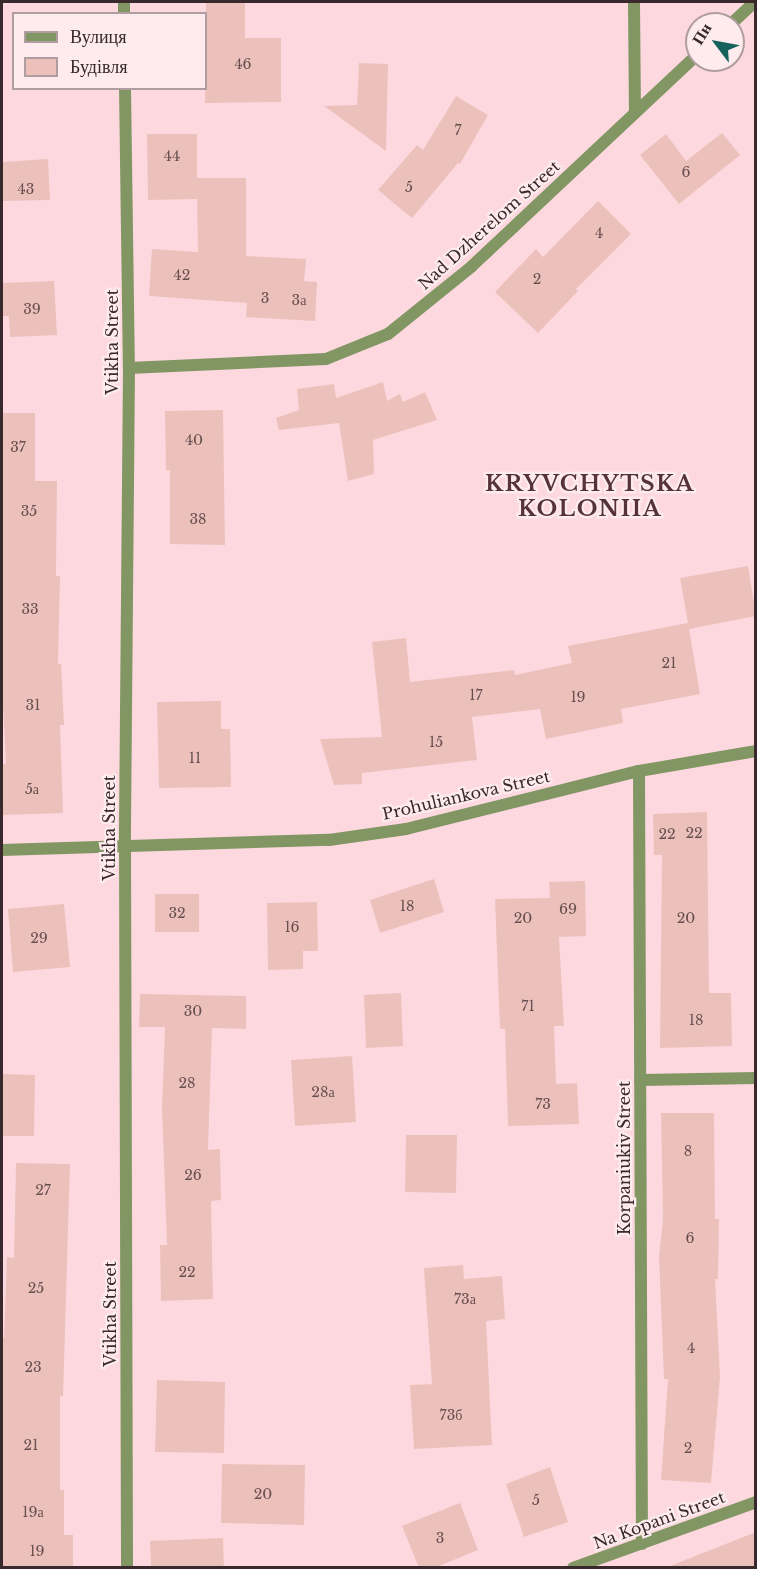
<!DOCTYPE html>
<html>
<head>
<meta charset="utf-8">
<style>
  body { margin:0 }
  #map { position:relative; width:757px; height:1569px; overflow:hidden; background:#fdd9df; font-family:"Libre Baskerville",serif }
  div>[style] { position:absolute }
  .building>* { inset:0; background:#edc1bb }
  .service>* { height:12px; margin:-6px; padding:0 6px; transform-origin:6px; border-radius:6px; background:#819663 }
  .minor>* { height:12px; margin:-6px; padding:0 6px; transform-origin:6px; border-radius:6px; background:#819663 }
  span { translate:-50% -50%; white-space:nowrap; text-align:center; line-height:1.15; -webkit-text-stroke:4.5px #feebee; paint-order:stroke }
  .number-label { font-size:14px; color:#674f50 }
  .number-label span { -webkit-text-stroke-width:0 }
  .street-label { font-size:16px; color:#3a292c }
  .district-label { font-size:22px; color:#56333a; font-weight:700; letter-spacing:1.5px }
  .frame { position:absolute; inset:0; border:3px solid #3a292c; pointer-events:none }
  .legend { position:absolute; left:12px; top:12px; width:195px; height:78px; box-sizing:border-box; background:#feebee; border:2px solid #b09da0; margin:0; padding:8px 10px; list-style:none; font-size:18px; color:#3a292c }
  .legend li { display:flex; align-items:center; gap:12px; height:30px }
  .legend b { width:30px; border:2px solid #b09da0 }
  .north { position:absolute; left:685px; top:12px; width:60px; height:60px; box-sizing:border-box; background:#feebee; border:2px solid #b09da0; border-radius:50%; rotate:302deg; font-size:16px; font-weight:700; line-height:24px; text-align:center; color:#3a292c }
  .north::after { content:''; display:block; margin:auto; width:21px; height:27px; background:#15625c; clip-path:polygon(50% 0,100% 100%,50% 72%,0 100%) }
</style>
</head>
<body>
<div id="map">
  <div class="building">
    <div style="clip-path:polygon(206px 2px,245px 2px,245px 38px,281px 38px,281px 102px,205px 103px)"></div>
    <div style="clip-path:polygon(359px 63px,388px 64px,386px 151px,324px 106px,357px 105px)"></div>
    <div style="clip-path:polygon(456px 96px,488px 115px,460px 164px,458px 163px,412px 218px,378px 190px,417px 145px,423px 150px)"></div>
    <div style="clip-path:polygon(722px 133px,740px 155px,679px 204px,640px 155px,666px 134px,686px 161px)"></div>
    <div style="clip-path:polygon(147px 134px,197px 134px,197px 178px,246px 178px,246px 256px,306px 259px,304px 281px,317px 282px,315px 321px,246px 317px,247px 303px,149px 296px,152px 249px,198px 252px,197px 194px,197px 199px,148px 200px)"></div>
    <div style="clip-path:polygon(48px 159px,50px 200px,2px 201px,2px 162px)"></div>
    <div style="clip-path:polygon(598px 201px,631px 234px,576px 289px,578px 291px,538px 333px,495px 292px,536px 249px,543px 257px)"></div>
    <div style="clip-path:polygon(54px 281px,57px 335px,10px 337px,9px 316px,2px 316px,2px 283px)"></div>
    <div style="clip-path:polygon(383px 382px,387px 401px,400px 394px,403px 402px,425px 392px,437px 420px,373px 440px,374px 474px,348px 481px,339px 423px,279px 430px,276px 418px,299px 410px,297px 389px,334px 384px,336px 398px)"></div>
    <div style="clip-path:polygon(223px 410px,225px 545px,170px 544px,170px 470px,166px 470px,165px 411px)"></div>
    <div style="clip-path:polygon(2px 413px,35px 413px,35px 481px,57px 481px,56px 576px,60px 576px,58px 664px,61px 664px,64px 725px,60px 725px,63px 813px,2px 815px,2px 764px,6px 764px,2px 685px)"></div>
    <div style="clip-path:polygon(748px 566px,756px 616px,689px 629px,680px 578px)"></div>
    <div style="clip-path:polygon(688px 623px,700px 694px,621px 709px,623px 723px,546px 739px,540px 709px,472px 717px,477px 760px,362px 773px,362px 784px,334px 785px,320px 739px,382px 737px,372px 642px,406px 638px,410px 682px,514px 670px,515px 675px,572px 663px,568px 646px)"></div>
    <div style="clip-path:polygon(221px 701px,221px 729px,230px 729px,231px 787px,159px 788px,157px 702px)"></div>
    <div style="clip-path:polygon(707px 812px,709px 993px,731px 993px,732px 1046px,660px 1048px,662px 855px,654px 855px,653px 814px)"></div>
    <div style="clip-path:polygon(434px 879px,444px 912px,380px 933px,370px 900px)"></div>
    <div style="clip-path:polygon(585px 881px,586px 936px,559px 937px,564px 1026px,554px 1026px,556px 1084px,577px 1083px,579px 1124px,508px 1126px,505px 1029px,500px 1029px,495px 899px,550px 898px,549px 882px)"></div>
    <div style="clip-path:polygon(155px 894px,199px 894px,199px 932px,155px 932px)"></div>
    <div style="clip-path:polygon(317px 902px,318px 951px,303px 951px,303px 969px,268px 970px,267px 903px)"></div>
    <div style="clip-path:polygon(64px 904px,70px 967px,13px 972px,8px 909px)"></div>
    <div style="clip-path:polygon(401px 993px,403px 1046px,366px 1048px,364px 995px)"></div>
    <div style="clip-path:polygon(140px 994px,246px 996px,246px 1029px,212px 1028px,208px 1150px,220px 1149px,221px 1200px,211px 1201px,213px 1299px,161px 1301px,160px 1245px,167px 1245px,162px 1108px,165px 1027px,139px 1027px)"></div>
    <div style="clip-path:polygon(352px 1056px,356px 1122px,295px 1126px,291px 1060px)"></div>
    <div style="clip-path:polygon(2px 1074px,35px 1075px,34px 1136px,2px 1136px)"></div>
    <div style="clip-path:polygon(661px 1113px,714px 1113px,715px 1219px,719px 1219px,718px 1279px,715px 1279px,720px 1377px,711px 1483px,661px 1480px,668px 1379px,664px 1379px,659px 1256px,663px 1219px)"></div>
    <div style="clip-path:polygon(406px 1135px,457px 1135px,456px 1193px,405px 1192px)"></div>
    <div style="clip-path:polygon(16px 1163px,70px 1164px,63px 1396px,60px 1396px,60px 1490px,64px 1490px,64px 1535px,73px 1535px,73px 1568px,2px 1568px,2px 1338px,4px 1338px,7px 1257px,14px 1258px)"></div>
    <div style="clip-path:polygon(463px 1265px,464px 1279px,502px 1276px,505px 1319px,486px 1321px,492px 1445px,414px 1449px,410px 1385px,432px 1384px,424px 1268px)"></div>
    <div style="clip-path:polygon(157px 1380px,225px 1382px,224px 1453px,155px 1452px)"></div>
    <div style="clip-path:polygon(222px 1464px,305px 1465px,304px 1525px,221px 1523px)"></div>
    <div style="clip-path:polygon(550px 1467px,568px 1522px,524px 1537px,506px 1484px)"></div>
    <div style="clip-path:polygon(460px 1503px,478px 1550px,434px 1568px,419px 1568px,402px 1526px)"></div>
    <div style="clip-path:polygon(756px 1532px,756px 1568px,670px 1568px,670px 1566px)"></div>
    <div style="clip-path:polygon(223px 1538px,224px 1568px,151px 1568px,150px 1541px)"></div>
  </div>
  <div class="service">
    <div style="left:640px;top:1080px;width:116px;rotate:-1deg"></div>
  </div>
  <div class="minor">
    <div style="left:124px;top:2px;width:12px;rotate:90deg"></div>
    <div style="left:634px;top:2px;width:110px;rotate:89.5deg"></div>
    <div style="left:731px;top:24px;width:33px;rotate:-43deg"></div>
    <div style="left:125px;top:88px;width:280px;rotate:89.2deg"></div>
    <div style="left:129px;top:368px;width:478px;rotate:90.5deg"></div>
    <div style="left:125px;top:846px;width:722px;rotate:89.84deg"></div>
    <div style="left:129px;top:368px;width:197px;rotate:-2.6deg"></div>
    <div style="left:326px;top:359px;width:67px;rotate:-22deg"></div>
    <div style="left:388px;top:334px;width:107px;rotate:-38.9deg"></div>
    <div style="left:471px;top:267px;width:310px;rotate:-43.2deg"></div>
    <div style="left:639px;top:771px;width:773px;rotate:89.78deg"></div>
    <div style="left:2px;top:850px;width:327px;rotate:-1.8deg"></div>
    <div style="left:329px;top:840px;width:78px;rotate:-8.1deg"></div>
    <div style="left:406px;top:829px;width:240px;rotate:-14deg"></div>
    <div style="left:639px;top:771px;width:119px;rotate:-9.7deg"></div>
    <div style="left:573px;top:1568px;width:195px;rotate:-19.8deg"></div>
  </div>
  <div class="number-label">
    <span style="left:243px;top:64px">46</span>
    <span style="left:458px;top:130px">7</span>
    <span style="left:172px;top:156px">44</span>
    <span style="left:686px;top:172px">6</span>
    <span style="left:409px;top:187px">5</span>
    <span style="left:26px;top:189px">43</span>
    <span style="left:599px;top:233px">4</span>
    <span style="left:182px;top:275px">42</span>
    <span style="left:537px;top:279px">2</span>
    <span style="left:265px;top:298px">3</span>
    <span style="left:299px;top:300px">3а</span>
    <span style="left:32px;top:309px">39</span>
    <span style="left:194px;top:440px">40</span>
    <span style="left:18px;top:447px">37</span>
    <span style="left:29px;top:511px">35</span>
    <span style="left:198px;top:519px">38</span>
    <span style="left:30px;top:609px">33</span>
    <span style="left:669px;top:663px">21</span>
    <span style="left:476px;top:695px">17</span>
    <span style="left:578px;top:697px">19</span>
    <span style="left:33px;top:705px">31</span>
    <span style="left:436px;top:742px">15</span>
    <span style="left:195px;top:758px">11</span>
    <span style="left:32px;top:789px">5а</span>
    <span style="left:694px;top:833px">22</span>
    <span style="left:667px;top:834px">22</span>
    <span style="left:407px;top:906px">18</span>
    <span style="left:568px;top:909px">69</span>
    <span style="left:177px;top:913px">32</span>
    <span style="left:523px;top:918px">20</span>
    <span style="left:686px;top:918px">20</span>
    <span style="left:292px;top:927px">16</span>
    <span style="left:39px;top:938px">29</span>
    <span style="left:528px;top:1006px">71</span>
    <span style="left:193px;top:1011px">30</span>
    <span style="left:696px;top:1020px">18</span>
    <span style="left:187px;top:1083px">28</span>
    <span style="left:323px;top:1092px">28а</span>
    <span style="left:543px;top:1104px">73</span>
    <span style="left:688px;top:1151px">8</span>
    <span style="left:193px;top:1175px">26</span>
    <span style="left:43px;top:1190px">27</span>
    <span style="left:690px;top:1238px">6</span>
    <span style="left:187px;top:1272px">22</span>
    <span style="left:36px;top:1288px">25</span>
    <span style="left:465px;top:1299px">73а</span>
    <span style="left:691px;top:1348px">4</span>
    <span style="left:33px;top:1367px">23</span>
    <span style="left:451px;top:1415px">73б</span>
    <span style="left:31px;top:1445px">21</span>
    <span style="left:688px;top:1448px">2</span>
    <span style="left:263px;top:1494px">20</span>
    <span style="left:536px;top:1500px">5</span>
    <span style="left:33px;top:1512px">19а</span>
    <span style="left:440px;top:1538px">3</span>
    <span style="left:37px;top:1551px">19</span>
  </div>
  <div class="street-label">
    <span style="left:489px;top:225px;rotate:-42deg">Nad Dzherelom Street</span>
    <span style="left:112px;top:342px;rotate:-90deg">Vtikha Street</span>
    <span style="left:466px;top:795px;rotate:-13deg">Prohuliankova Street</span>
    <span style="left:109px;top:828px;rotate:-90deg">Vtikha Street</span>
    <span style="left:624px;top:1158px;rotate:-90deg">Korpaniukiv Street</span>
    <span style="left:110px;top:1314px;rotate:-90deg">Vtikha Street</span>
    <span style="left:659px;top:1520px;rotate:-20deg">Na Kopani Street</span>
  </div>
  <div class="district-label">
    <span style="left:590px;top:496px">KRYVCHYTSKA<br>KOLONIIA</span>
  </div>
  <div class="frame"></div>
  <ul class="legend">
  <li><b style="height:8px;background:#819663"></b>Вулиця</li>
  <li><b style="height:16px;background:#edc1bb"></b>Будівля</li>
  </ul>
  <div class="north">Пн</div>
</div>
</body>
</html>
